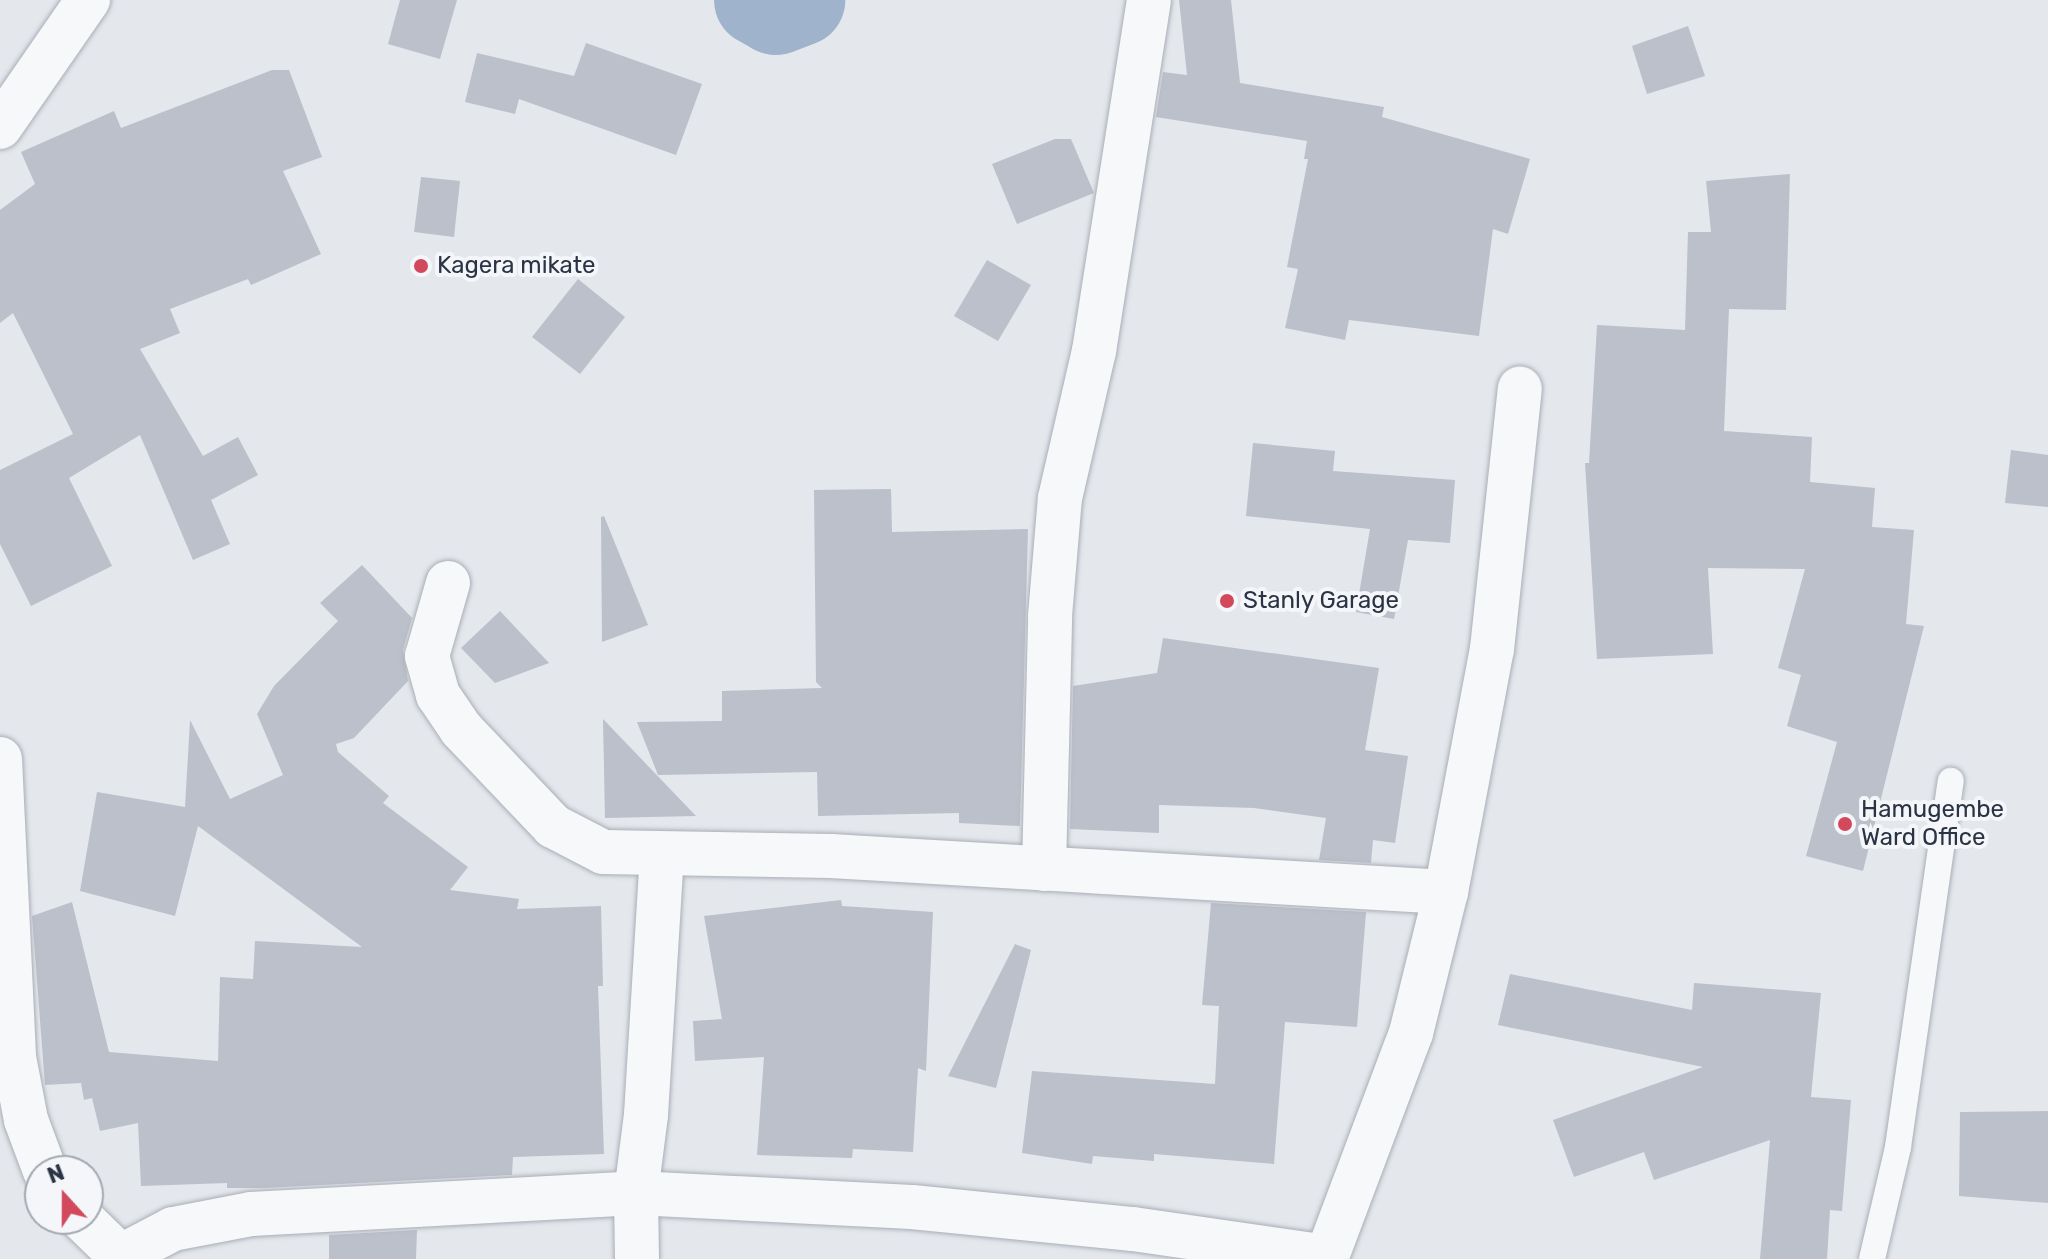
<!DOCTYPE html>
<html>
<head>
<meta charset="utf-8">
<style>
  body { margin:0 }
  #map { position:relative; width:2048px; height:1259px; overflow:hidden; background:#e4e7ec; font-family:Rubik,sans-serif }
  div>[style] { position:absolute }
  .river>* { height:92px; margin:-46px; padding:0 46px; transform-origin:46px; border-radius:46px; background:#9fb4cc }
  .building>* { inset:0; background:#bbc0ca }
  .roads { filter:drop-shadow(0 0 2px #a9aeb7) drop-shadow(0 0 2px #a9aeb7) }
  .service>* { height:26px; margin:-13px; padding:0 13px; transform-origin:13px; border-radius:13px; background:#f7f8fa }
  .minor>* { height:44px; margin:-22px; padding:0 22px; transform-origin:22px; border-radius:22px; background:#f7f8fa }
  .dots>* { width:22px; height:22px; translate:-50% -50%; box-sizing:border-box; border:4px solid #f4f6f9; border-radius:50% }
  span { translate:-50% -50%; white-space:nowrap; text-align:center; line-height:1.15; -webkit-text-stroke:8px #f4f6f9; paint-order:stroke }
  .poi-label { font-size:24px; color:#2b3445 }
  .left { translate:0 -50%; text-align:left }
  .north { position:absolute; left:24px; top:1155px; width:80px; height:80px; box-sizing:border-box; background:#f4f6f9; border:2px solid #a4a8b1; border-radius:50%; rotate:339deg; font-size:22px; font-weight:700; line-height:32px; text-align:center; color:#2b3445 }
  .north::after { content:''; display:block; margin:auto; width:28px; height:36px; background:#d1495b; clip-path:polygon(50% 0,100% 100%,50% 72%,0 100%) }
</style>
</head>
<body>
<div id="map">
  <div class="river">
    <div style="left:760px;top:0;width:18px;rotate:29deg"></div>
    <div style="left:776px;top:9px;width:25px;rotate:-21deg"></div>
  </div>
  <div class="building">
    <div style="clip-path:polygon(400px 0,457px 0,440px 59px,388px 44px)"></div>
    <div style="clip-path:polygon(1179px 0,1231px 0,1240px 83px,1384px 107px,1382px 117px,1530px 159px,1508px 234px,1493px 229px,1479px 336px,1349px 320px,1345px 340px,1285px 328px,1298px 269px,1287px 267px,1308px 159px,1304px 159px,1307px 141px,1156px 117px,1163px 72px,1187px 75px)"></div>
    <div style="clip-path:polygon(1688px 26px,1705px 76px,1647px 94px,1632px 46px)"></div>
    <div style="clip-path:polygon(586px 43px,702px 84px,676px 155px,519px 99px,515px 114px,465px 102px,477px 53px,574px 76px)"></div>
    <div style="clip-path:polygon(272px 70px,289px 70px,322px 157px,283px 171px,321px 254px,251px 285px,248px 279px,170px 309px,180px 333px,140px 349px,203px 456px,238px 437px,258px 475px,211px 500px,230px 544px,193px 560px,140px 435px,69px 478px,112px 566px,31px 606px,0 544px,0 470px,73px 434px,13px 313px,0 323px,0 210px,35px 184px,21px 152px,114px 111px,121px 128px)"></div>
    <div style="clip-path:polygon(1055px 139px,1071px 139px,1094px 193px,1017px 224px,992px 164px)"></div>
    <div style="clip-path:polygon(1790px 174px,1786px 310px,1729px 309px,1724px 431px,1812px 437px,1810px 482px,1875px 488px,1872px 527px,1914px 530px,1906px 624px,1924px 626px,1863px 871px,1806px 856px,1837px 742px,1787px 726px,1801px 675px,1778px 668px,1805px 569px,1708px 568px,1713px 654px,1597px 659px,1585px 463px,1589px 463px,1597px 325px,1685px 330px,1688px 232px,1711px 232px,1706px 181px)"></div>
    <div style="clip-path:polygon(421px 177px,460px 181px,454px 237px,414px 232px)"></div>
    <div style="clip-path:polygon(987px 260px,1031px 285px,998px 341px,954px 316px)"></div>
    <div style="clip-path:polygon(578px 279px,625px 317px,580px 374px,532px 337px)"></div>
    <div style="clip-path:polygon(1253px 443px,1335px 451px,1333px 471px,1455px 480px,1450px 543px,1408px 540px,1394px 619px,1356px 612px,1370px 529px,1246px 516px)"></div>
    <div style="clip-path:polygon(2011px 450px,2048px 455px,2048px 507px,2005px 503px)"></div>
    <div style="clip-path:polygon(891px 489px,892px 532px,1028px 529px,1020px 826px,959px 823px,959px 813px,818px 816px,817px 772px,658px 775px,637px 722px,722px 721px,722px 691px,822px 688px,816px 682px,814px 490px)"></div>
    <div style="clip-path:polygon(604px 516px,648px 625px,602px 642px,601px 517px)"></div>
    <div style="clip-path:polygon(362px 565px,412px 618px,403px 650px,408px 681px,354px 738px,336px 744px,338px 752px,389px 796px,383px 803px,468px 867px,450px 890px,519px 899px,517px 909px,601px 906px,603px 986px,598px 986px,604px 1154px,513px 1157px,512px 1175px,264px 1188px,227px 1188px,227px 1183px,141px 1186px,138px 1123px,100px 1131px,92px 1098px,84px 1100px,81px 1083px,45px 1085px,32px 916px,72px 902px,109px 1052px,218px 1061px,220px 977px,253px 979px,255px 941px,362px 947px,198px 826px,175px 916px,80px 891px,97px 792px,185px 807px,190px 720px,230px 799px,283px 775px,257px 714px,274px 686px,338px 621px,320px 603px)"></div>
    <div style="clip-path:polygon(500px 611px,549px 663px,495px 683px,461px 648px)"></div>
    <div style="clip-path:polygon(1163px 638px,1379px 668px,1365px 750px,1408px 756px,1395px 843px,1373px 840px,1371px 863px,1319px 860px,1326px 818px,1254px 808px,1159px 805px,1159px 833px,1070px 829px,1073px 686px,1157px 673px)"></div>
    <div style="clip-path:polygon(603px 719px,696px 816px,605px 818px)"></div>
    <div style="clip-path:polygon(841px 900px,842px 906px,933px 912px,926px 1071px,918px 1068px,913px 1152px,853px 1149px,852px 1158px,757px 1155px,764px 1057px,695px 1061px,693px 1021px,722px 1019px,704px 916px)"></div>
    <div style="clip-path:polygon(1211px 903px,1366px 912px,1357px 1027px,1285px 1022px,1274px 1164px,1154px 1154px,1154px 1161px,1093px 1156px,1092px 1164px,1022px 1153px,1032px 1071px,1215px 1084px,1219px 1006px,1202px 1005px)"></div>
    <div style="clip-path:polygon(1015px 944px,1031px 950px,996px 1088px,948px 1076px)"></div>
    <div style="clip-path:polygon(1510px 974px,1692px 1010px,1694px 983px,1821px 993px,1811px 1097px,1851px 1100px,1842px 1211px,1830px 1210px,1827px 1259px,1760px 1259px,1770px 1140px,1654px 1180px,1644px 1152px,1574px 1177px,1553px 1120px,1703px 1067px,1498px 1025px)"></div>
    <div style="clip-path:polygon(2048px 1111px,2048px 1203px,1959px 1196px,1960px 1112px)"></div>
    <div style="clip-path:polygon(417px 1230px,416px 1259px,329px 1259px,329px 1235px)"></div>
  </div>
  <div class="roads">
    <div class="service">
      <div style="left:1872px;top:1259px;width:115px;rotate:-76.9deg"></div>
      <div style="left:1898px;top:1147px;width:370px;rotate:-81.8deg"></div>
    </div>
    <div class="minor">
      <div style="left:0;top:127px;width:155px;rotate:-55.3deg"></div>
      <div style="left:448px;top:583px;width:76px;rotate:106deg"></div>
      <div style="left:427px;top:656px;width:41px;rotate:74.2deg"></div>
      <div style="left:438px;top:695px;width:41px;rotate:55.9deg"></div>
      <div style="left:461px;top:729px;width:134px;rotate:46.5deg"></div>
      <div style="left:553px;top:826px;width:56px;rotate:27.5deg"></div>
      <div style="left:603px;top:852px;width:228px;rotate:1deg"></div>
      <div style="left:831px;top:856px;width:616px;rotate:3.35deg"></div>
      <div style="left:0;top:759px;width:298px;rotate:87.3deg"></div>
      <div style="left:14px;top:1057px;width:64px;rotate:79.2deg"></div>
      <div style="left:26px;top:1120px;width:54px;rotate:69.6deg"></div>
      <div style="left:1044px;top:869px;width:253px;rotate:-88.6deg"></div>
      <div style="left:1050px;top:616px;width:118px;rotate:-85.2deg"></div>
      <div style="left:1060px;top:498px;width:151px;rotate:-77deg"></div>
      <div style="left:1094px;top:351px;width:355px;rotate:-81.1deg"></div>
      <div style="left:82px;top:1219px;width:52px;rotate:44.2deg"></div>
      <div style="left:116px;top:1259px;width:64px;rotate:-27.8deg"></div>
      <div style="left:173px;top:1229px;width:79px;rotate:-10.9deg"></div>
      <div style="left:251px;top:1214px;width:386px;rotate:-3.1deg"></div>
      <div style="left:636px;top:1193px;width:276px;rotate:2.9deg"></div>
      <div style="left:912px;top:1207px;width:222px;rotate:5.7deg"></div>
      <div style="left:1133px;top:1229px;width:196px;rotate:8.2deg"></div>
      <div style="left:637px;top:1259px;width:66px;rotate:-90.9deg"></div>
      <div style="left:636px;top:1193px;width:79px;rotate:-82.7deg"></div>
      <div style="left:646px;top:1115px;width:260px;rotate:-86.5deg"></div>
      <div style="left:1326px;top:1259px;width:241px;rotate:-69.4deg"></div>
      <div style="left:1411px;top:1033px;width:145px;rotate:-76.1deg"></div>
      <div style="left:1446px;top:892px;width:247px;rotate:-79.3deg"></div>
      <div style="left:1492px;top:649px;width:262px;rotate:-83.9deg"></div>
    </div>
  </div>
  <div class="dots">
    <div style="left:421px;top:266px;background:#d1495b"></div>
    <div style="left:1227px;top:601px;background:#d1495b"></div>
    <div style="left:1845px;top:824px;background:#d1495b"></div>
  </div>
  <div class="poi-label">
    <span class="left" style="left:437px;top:266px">Kagera mikate</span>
    <span class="left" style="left:1243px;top:601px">Stanly Garage</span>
    <span class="left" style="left:1861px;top:824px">Hamugembe<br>Ward Office</span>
  </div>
  <div class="north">N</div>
</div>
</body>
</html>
